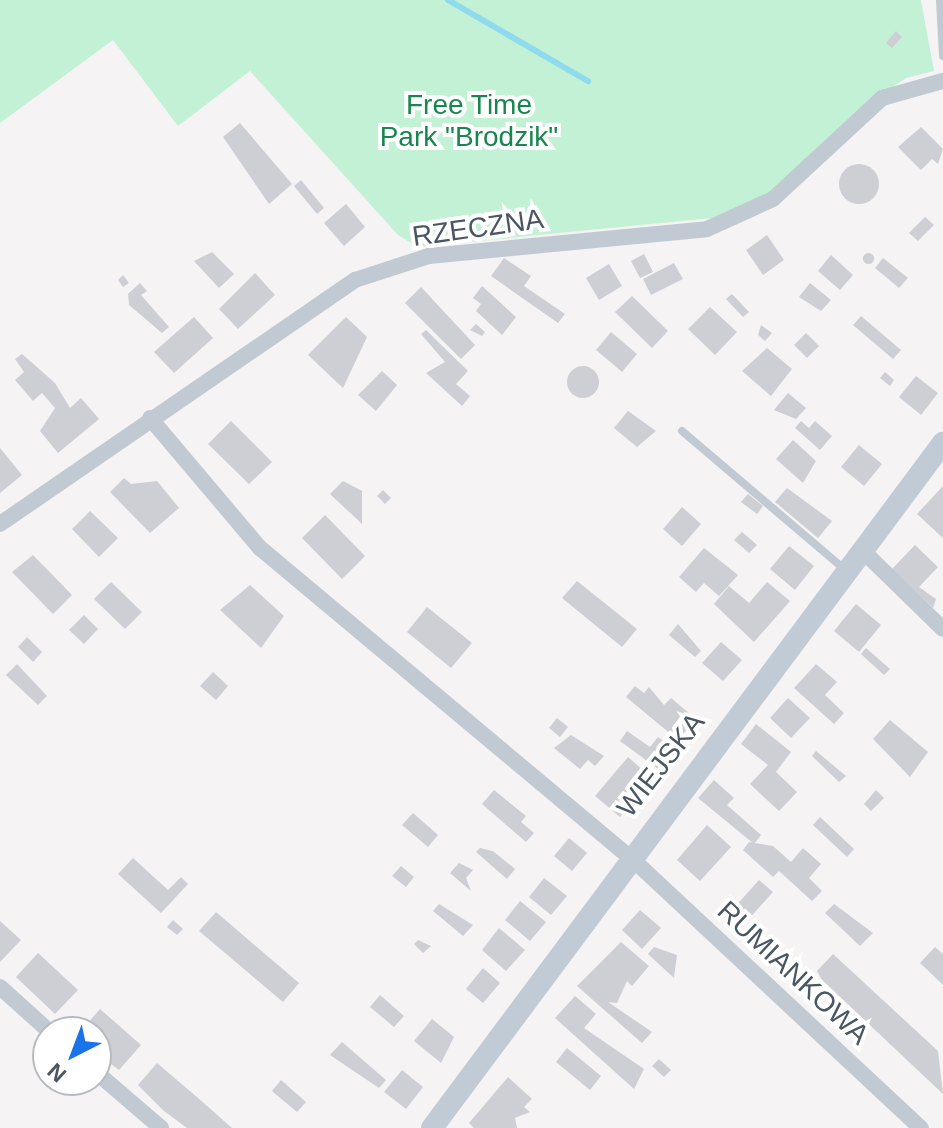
<!DOCTYPE html>
<html>
<head>
<meta charset="utf-8">
<style>
  body { margin:0 }
  #map { position:relative; width:943px; height:1128px; overflow:hidden; background:#f5f3f3; font-family:Helvetica,sans-serif }
  div>[style] { position:absolute }
  .green>* { inset:0; background:#c3f1d5 }
  .stream>* { height:6px; margin:-3px; padding:0 3px; transform-origin:3px; border-radius:3px; background:#90daee }
  .building>* { inset:0; background:#cdcfd5 }
  .round { border-radius:50% }
  .lane>* { height:8px; margin:-4px; padding:0 4px; transform-origin:4px; border-radius:4px; background:#c1cad2 }
  .street>* { height:16px; margin:-8px; padding:0 8px; transform-origin:8px; border-radius:8px; background:#c1cad2 }
  .secondary>* { height:22px; margin:-11px; padding:0 11px; transform-origin:11px; border-radius:11px; background:#c1cbd6 }
  span { translate:-50% -50%; white-space:nowrap; text-align:center; line-height:1.15; -webkit-text-stroke:8px #fff; paint-order:stroke }
  .park-label { font-size:28px; color:#17864f }
  .street-label { font-size:28px; color:#4a5661 }
  .north { position:absolute; left:32px; top:1016px; width:80px; height:80px; box-sizing:border-box; background:#fff; border:2px solid #b7bbc0; border-radius:50%; rotate:222deg; font-size:22px; font-weight:700; line-height:32px; text-align:center; color:#4a5661 }
  .north::after { content:''; display:block; margin:auto; width:28px; height:36px; background:#1a73e8; clip-path:polygon(50% 0,100% 100%,50% 72%,0 100%) }
</style>
</head>
<body>
<div id="map">
  <div class="green">
    <div style="clip-path:polygon(0 0,921px 0,934px 71px,906px 78px,855px 112px,766px 196px,722px 217px,418px 247px,398px 235px,250px 71px,178px 126px,113px 40px,0 123px)"></div>
  </div>
  <div class="stream">
    <div style="left:448px;top:0;width:162px;rotate:30.1deg"></div>
  </div>
  <div class="building">
    <div style="clip-path:polygon(896px 31px,902px 37px,892px 48px,886px 43px)"></div>
    <div style="clip-path:polygon(240px 123px,292px 184px,269px 204px,223px 137px)"></div>
    <div style="clip-path:polygon(921px 127px,943px 149px,938px 164px,932px 159px,921px 170px,898px 147px)"></div>
    <div class="round" style="left:839px;top:164px;width:40px;height:40px"></div>
    <div style="clip-path:polygon(301px 180px,324px 208px,317px 214px,294px 186px)"></div>
    <div style="clip-path:polygon(346px 204px,365px 227px,344px 246px,324px 223px)"></div>
    <div style="clip-path:polygon(925px 217px,934px 225px,918px 241px,909px 233px)"></div>
    <div style="clip-path:polygon(767px 235px,784px 260px,763px 275px,746px 250px)"></div>
    <div style="clip-path:polygon(212px 252px,234px 274px,219px 288px,194px 261px)"></div>
    <div class="round" style="left:862.5px;top:252.5px;width:11px;height:11px"></div>
    <div style="clip-path:polygon(644px 254px,653px 272px,640px 278px,631px 261px)"></div>
    <div style="clip-path:polygon(831px 255px,853px 275px,840px 290px,818px 271px)"></div>
    <div style="clip-path:polygon(504px 258px,531px 276px,524px 286px,565px 314px,558px 323px,491px 276px)"></div>
    <div style="clip-path:polygon(883px 258px,908px 278px,899px 288px,875px 268px)"></div>
    <div style="clip-path:polygon(674px 263px,683px 279px,651px 295px,643px 279px)"></div>
    <div style="clip-path:polygon(609px 264px,622px 286px,599px 300px,586px 278px)"></div>
    <div style="clip-path:polygon(255px 273px,275px 295px,238px 329px,219px 309px)"></div>
    <div style="clip-path:polygon(123px 275px,129px 283px,123px 287px,118px 280px)"></div>
    <div style="clip-path:polygon(140px 283px,147px 291px,141px 295px,169px 327px,162px 333px,129px 305px,128px 294px)"></div>
    <div style="clip-path:polygon(810px 283px,831px 300px,821px 311px,799px 297px)"></div>
    <div style="clip-path:polygon(482px 286px,516px 317px,502px 335px,476px 311px,481px 304px,473px 298px)"></div>
    <div style="clip-path:polygon(421px 287px,475px 345px,461px 359px,405px 303px)"></div>
    <div style="clip-path:polygon(732px 294px,749px 312px,743px 317px,726px 299px)"></div>
    <div style="clip-path:polygon(632px 296px,668px 331px,652px 348px,615px 312px)"></div>
    <div style="clip-path:polygon(710px 307px,737px 332px,715px 355px,688px 329px)"></div>
    <div style="clip-path:polygon(861px 316px,901px 350px,893px 359px,853px 325px)"></div>
    <div style="clip-path:polygon(194px 317px,213px 338px,174px 373px,154px 352px)"></div>
    <div style="clip-path:polygon(346px 317px,367px 337px,343px 388px,308px 355px)"></div>
    <div style="clip-path:polygon(476px 324px,485px 332px,482px 336px,470px 330px)"></div>
    <div style="clip-path:polygon(761px 325px,772px 333px,765px 341px,758px 335px)"></div>
    <div style="clip-path:polygon(426px 330px,468px 371px,456px 384px,470px 396px,462px 406px,426px 373px,445px 362px,421px 334px)"></div>
    <div style="clip-path:polygon(611px 332px,637px 354px,622px 372px,596px 350px)"></div>
    <div style="clip-path:polygon(806px 333px,819px 346px,807px 358px,794px 345px)"></div>
    <div style="clip-path:polygon(767px 348px,792px 369px,771px 396px,742px 371px)"></div>
    <div style="clip-path:polygon(22px 354px,55px 383px,70px 408px,81px 398px,99px 419px,58px 453px,40px 431px,55px 408px,42px 393px,33px 401px,15px 380px,24px 372px,15px 359px)"></div>
    <div class="round" style="left:567px;top:366px;width:32px;height:32px"></div>
    <div style="clip-path:polygon(382px 371px,397px 385px,376px 411px,358px 395px)"></div>
    <div style="clip-path:polygon(885px 372px,894px 380px,890px 386px,880px 378px)"></div>
    <div style="clip-path:polygon(916px 376px,938px 393px,921px 415px,899px 397px)"></div>
    <div style="clip-path:polygon(788px 393px,806px 408px,796px 419px,774px 410px)"></div>
    <div style="clip-path:polygon(628px 411px,656px 431px,637px 447px,614px 428px)"></div>
    <div style="clip-path:polygon(231px 421px,272px 462px,249px 484px,208px 444px)"></div>
    <div style="clip-path:polygon(801px 421px,809px 428px,815px 421px,832px 436px,820px 450px,795px 428px)"></div>
    <div style="clip-path:polygon(793px 440px,816px 461px,803px 483px,776px 459px)"></div>
    <div style="clip-path:polygon(859px 445px,882px 464px,864px 486px,841px 467px)"></div>
    <div style="clip-path:polygon(0 448px,22px 475px,0 493px)"></div>
    <div style="clip-path:polygon(124px 478px,131px 484px,157px 481px,179px 508px,150px 533px,110px 492px)"></div>
    <div style="clip-path:polygon(343px 481px,362px 491px,362px 524px,330px 494px)"></div>
    <div style="clip-path:polygon(943px 486px,943px 538px,917px 514px)"></div>
    <div style="clip-path:polygon(787px 488px,832px 521px,818px 538px,775px 502px)"></div>
    <div style="clip-path:polygon(383px 490px,391px 498px,385px 504px,377px 496px)"></div>
    <div style="clip-path:polygon(748px 494px,763px 506px,757px 514px,741px 502px)"></div>
    <div style="clip-path:polygon(682px 507px,701px 524px,682px 546px,663px 529px)"></div>
    <div style="clip-path:polygon(90px 511px,118px 538px,99px 557px,72px 529px)"></div>
    <div style="clip-path:polygon(325px 515px,365px 556px,342px 579px,302px 538px)"></div>
    <div style="clip-path:polygon(742px 532px,757px 545px,749px 553px,734px 540px)"></div>
    <div style="clip-path:polygon(915px 545px,938px 567px,919px 587px,936px 599px,933px 608px,892px 569px)"></div>
    <div style="clip-path:polygon(789px 546px,814px 566px,795px 590px,770px 569px)"></div>
    <div style="clip-path:polygon(704px 548px,738px 575px,719px 596px,704px 583px,696px 592px,679px 577px)"></div>
    <div style="clip-path:polygon(33px 555px,72px 595px,53px 614px,12px 572px)"></div>
    <div style="clip-path:polygon(577px 581px,637px 629px,622px 647px,562px 598px)"></div>
    <div style="clip-path:polygon(111px 582px,142px 612px,125px 629px,94px 599px)"></div>
    <div style="clip-path:polygon(767px 582px,790px 601px,754px 642px,714px 604px,729px 586px,749px 603px)"></div>
    <div style="clip-path:polygon(250px 585px,284px 616px,261px 648px,220px 610px)"></div>
    <div style="clip-path:polygon(856px 604px,881px 625px,859px 652px,834px 631px)"></div>
    <div style="clip-path:polygon(427px 607px,472px 643px,451px 668px,407px 632px)"></div>
    <div style="clip-path:polygon(84px 615px,98px 629px,84px 644px,69px 630px)"></div>
    <div style="clip-path:polygon(678px 624px,701px 651px,695px 657px,669px 635px)"></div>
    <div style="clip-path:polygon(27px 637px,42px 652px,33px 662px,18px 647px)"></div>
    <div style="clip-path:polygon(721px 642px,742px 660px,723px 681px,702px 663px)"></div>
    <div style="clip-path:polygon(866px 648px,890px 669px,884px 675px,861px 654px)"></div>
    <div style="clip-path:polygon(17px 664px,47px 696px,38px 705px,6px 675px)"></div>
    <div style="clip-path:polygon(816px 664px,837px 682px,825px 695px,844px 713px,834px 724px,794px 688px)"></div>
    <div style="clip-path:polygon(213px 672px,228px 686px,216px 700px,200px 686px)"></div>
    <div style="clip-path:polygon(635px 686px,644px 693px,649px 687px,664px 705px,671px 698px,696px 719px,678px 740px,626px 697px)"></div>
    <div style="clip-path:polygon(788px 698px,810px 718px,791px 738px,770px 718px)"></div>
    <div style="clip-path:polygon(557px 718px,568px 727px,560px 737px,549px 728px)"></div>
    <div style="clip-path:polygon(890px 720px,928px 752px,910px 777px,873px 739px)"></div>
    <div style="clip-path:polygon(756px 724px,791px 752px,776px 772px,797px 792px,779px 811px,750px 784px,768px 765px,741px 744px)"></div>
    <div style="clip-path:polygon(627px 731px,650px 747px,658px 737px,680px 753px,665px 774px,620px 741px)"></div>
    <div style="clip-path:polygon(571px 735px,604px 756px,595px 766px,588px 760px,580px 769px,554px 748px)"></div>
    <div style="clip-path:polygon(816px 751px,846px 776px,839px 782px,812px 756px)"></div>
    <div style="clip-path:polygon(628px 757px,652px 778px,620px 817px,595px 796px)"></div>
    <div style="clip-path:polygon(714px 780px,734px 798px,727px 805px,761px 835px,754px 844px,698px 798px)"></div>
    <div style="clip-path:polygon(494px 790px,526px 816px,521px 822px,534px 833px,526px 842px,482px 804px)"></div>
    <div style="clip-path:polygon(876px 790px,884px 798px,871px 811px,864px 804px)"></div>
    <div style="clip-path:polygon(413px 813px,438px 835px,428px 847px,402px 825px)"></div>
    <div style="clip-path:polygon(820px 817px,854px 849px,847px 857px,813px 825px)"></div>
    <div style="clip-path:polygon(707px 825px,731px 847px,700px 881px,677px 860px)"></div>
    <div style="clip-path:polygon(569px 838px,587px 853px,572px 871px,554px 856px)"></div>
    <div style="clip-path:polygon(749px 842px,773px 846px,791px 862px,803px 848px,821px 864px,809px 878px,822px 891px,812px 901px,779px 871px,773px 877px,743px 850px)"></div>
    <div style="clip-path:polygon(480px 848px,493px 851px,515px 869px,507px 879px,476px 852px)"></div>
    <div style="clip-path:polygon(133px 858px,168px 890px,181px 877px,188px 884px,161px 913px,118px 874px)"></div>
    <div style="clip-path:polygon(459px 863px,473px 870px,466px 878px,471px 891px,450px 873px)"></div>
    <div style="clip-path:polygon(401px 866px,414px 877px,406px 887px,392px 876px)"></div>
    <div style="clip-path:polygon(544px 878px,567px 896px,551px 915px,529px 897px)"></div>
    <div style="clip-path:polygon(759px 880px,773px 892px,747px 921px,733px 909px)"></div>
    <div style="clip-path:polygon(520px 901px,546px 922px,530px 941px,505px 920px)"></div>
    <div style="clip-path:polygon(439px 904px,473px 925px,463px 936px,433px 911px)"></div>
    <div style="clip-path:polygon(834px 904px,873px 933px,860px 946px,825px 913px)"></div>
    <div style="clip-path:polygon(640px 910px,661px 928px,642px 949px,622px 930px)"></div>
    <div style="clip-path:polygon(216px 912px,299px 983px,283px 1002px,199px 931px)"></div>
    <div style="clip-path:polygon(173px 920px,183px 929px,177px 935px,167px 927px)"></div>
    <div style="clip-path:polygon(0 921px,21px 940px,0 962px)"></div>
    <div style="clip-path:polygon(499px 928px,525px 950px,506px 971px,482px 950px)"></div>
    <div style="clip-path:polygon(418px 940px,431px 946px,423px 953px,414px 944px)"></div>
    <div style="clip-path:polygon(621px 942px,649px 966px,632px 986px,627px 981px,617px 1003px,608px 1002px,652px 1032px,642px 1043px,577px 986px)"></div>
    <div style="clip-path:polygon(654px 947px,677px 955px,674px 978px,648px 954px)"></div>
    <div style="clip-path:polygon(935px 947px,943px 954px,943px 985px,920px 963px)"></div>
    <div style="clip-path:polygon(38px 953px,78px 990px,55px 1014px,16px 977px)"></div>
    <div style="clip-path:polygon(833px 954px,938px 1051px,943px 1094px,822px 980px,817px 971px)"></div>
    <div style="clip-path:polygon(483px 968px,500px 983px,483px 1003px,466px 989px)"></div>
    <div style="clip-path:polygon(380px 995px,404px 1016px,394px 1027px,370px 1007px)"></div>
    <div style="clip-path:polygon(575px 996px,596px 1014px,584px 1028px,644px 1069px,634px 1089px,555px 1018px)"></div>
    <div style="clip-path:polygon(100px 1009px,141px 1045px,119px 1070px,96px 1053px,96px 1032px,80px 1032px)"></div>
    <div style="clip-path:polygon(432px 1019px,454px 1037px,441px 1063px,414px 1041px)"></div>
    <div style="clip-path:polygon(342px 1042px,386px 1080px,379px 1088px,330px 1055px)"></div>
    <div style="clip-path:polygon(567px 1048px,601px 1076px,590px 1090px,556px 1062px)"></div>
    <div style="clip-path:polygon(659px 1059px,671px 1070px,664px 1077px,652px 1066px)"></div>
    <div style="clip-path:polygon(157px 1063px,198px 1098px,232px 1128px,187px 1128px,164px 1111px,138px 1085px)"></div>
    <div style="clip-path:polygon(402px 1070px,423px 1087px,406px 1109px,384px 1092px)"></div>
    <div style="clip-path:polygon(508px 1077px,532px 1099px,524px 1107px,530px 1112px,515px 1118px,517px 1128px,474px 1128px,469px 1123px)"></div>
    <div style="clip-path:polygon(281px 1080px,306px 1102px,297px 1112px,272px 1091px)"></div>
  </div>
  <div class="lane">
    <div style="left:940px;top:0;width:56px;rotate:86.9deg"></div>
    <div style="left:682px;top:431px;width:213px;rotate:40.4deg"></div>
  </div>
  <div class="street">
    <div style="left:150px;top:418px;width:170px;rotate:49.8deg"></div>
    <div style="left:260px;top:548px;width:481px;rotate:39.9deg"></div>
    <div style="left:629px;top:856px;width:399px;rotate:43deg"></div>
    <div style="left:0;top:524px;width:431px;rotate:-34.5deg"></div>
    <div style="left:355px;top:280px;width:78px;rotate:-18deg"></div>
    <div style="left:429px;top:256px;width:279px;rotate:-5.5deg"></div>
    <div style="left:707px;top:229px;width:72px;rotate:-24.4deg"></div>
    <div style="left:773px;top:199px;width:149px;rotate:-42.8deg"></div>
    <div style="left:882px;top:98px;width:63px;rotate:-15.6deg"></div>
    <div style="left:864px;top:552px;width:110px;rotate:44.3deg"></div>
    <div style="left:0;top:987px;width:67px;rotate:42deg"></div>
    <div style="left:96px;top:1072px;width:86px;rotate:40.7deg"></div>
  </div>
  <div class="secondary">
    <div style="left:432px;top:1128px;width:855px;rotate:-53.28deg"></div>
  </div>
  <div class="park-label">
    <span style="left:469px;top:121px">Free Time<br>Park "Brodzik"</span>
  </div>
  <div class="street-label">
    <span style="left:478px;top:228px;rotate:-8deg">RZECZNA</span>
    <span style="left:661px;top:765px;rotate:-52deg">WIEJSKA</span>
    <span style="left:793px;top:973px;rotate:43deg">RUMIANKOWA</span>
  </div>
  <div class="north">N</div>
</div>
</body>
</html>
